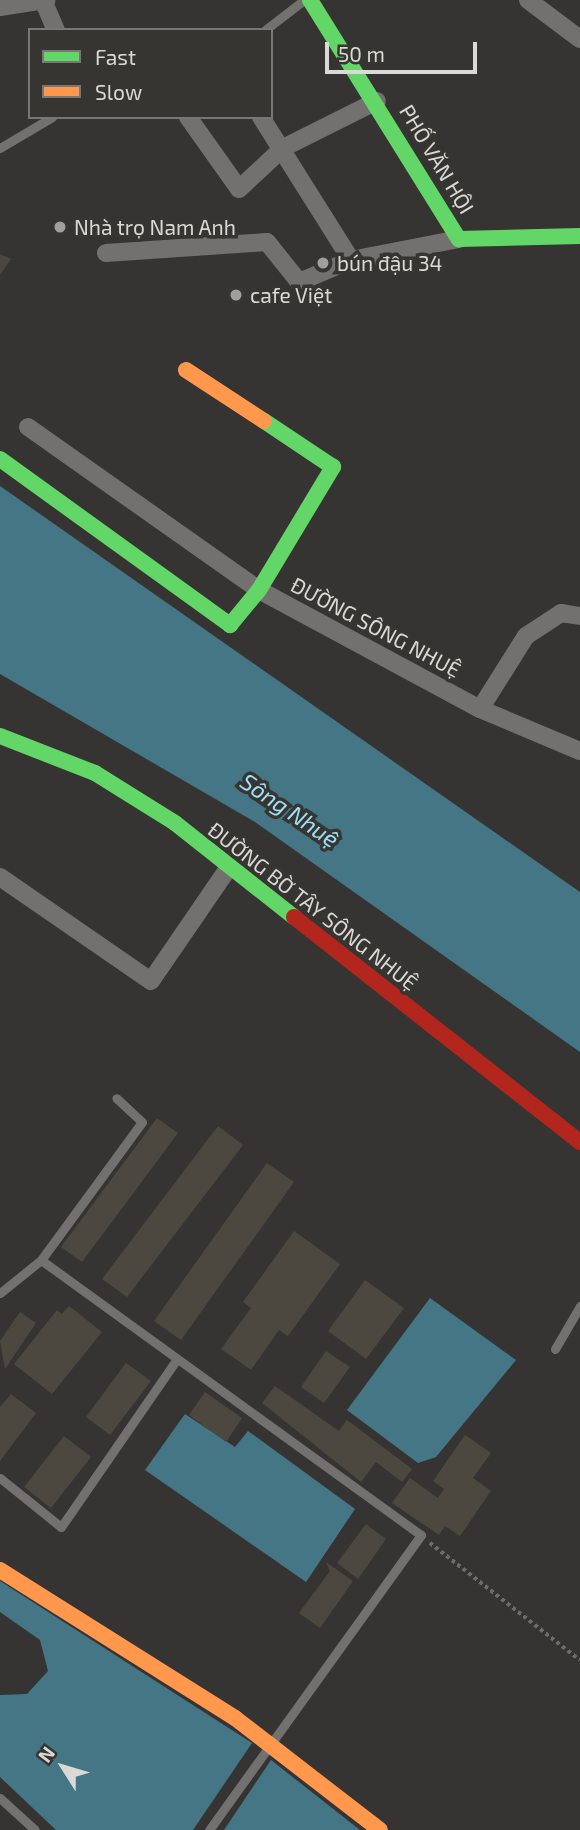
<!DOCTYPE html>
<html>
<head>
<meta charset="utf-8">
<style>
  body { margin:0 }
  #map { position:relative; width:580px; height:1830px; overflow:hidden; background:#363432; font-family:"Exo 2",sans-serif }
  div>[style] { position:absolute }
  .water>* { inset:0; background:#457686 }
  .building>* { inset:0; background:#4c483f }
  .path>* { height:3.5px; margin-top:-1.75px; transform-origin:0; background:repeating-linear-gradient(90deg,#6d6c6b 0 3.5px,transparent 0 7px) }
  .lane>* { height:9px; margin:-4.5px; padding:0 4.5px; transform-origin:4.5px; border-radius:4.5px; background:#727170 }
  .street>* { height:18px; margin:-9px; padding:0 9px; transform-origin:9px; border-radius:9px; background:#727170 }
  .fast>* { height:16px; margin:-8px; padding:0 8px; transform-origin:8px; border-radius:8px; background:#63d668 }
  .slow>* { height:16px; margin:-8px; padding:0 8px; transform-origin:8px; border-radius:8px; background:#ff974d }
  .jam>* { height:16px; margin:-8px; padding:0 8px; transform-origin:8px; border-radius:8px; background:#b3261e }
  .dots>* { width:19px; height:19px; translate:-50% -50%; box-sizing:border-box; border:4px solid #373531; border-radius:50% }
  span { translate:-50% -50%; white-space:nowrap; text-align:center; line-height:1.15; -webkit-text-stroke:7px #373531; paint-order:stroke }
  .street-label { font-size:21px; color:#dad9d6 }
  .poi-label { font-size:21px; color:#dad9d6 }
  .left { translate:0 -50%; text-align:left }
  .water-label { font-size:23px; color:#9de1f9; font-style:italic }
  .legend { position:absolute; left:28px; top:28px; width:245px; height:91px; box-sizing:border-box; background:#373531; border:2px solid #787773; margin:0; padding:9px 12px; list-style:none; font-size:21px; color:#dad9d6 }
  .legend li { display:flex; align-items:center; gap:14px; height:35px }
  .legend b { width:35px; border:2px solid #787773 }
  .north { position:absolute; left:28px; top:1732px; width:70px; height:70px; -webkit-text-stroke:5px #373531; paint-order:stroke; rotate:307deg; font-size:19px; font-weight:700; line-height:28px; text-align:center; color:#dad9d6 }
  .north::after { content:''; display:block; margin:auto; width:24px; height:32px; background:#dad9d6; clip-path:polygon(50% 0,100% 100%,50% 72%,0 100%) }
  .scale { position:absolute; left:325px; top:42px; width:152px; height:32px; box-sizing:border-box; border:4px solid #dad9d6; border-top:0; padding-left:9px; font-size:21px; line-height:24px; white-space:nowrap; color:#dad9d6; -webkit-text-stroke:5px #373531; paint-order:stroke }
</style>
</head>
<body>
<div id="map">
  <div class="water">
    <div style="clip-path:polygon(0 486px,580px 892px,580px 1052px,255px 822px,0 674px)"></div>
    <div style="clip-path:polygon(430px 1298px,516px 1360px,436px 1457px,418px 1463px,347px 1410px)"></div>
    <div style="clip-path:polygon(185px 1414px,235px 1447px,248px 1431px,355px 1509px,306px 1582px,145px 1470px)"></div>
    <div style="clip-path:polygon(0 1581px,252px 1743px,193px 1830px,56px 1830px,0 1777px,0 1695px,27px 1694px,48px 1671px,40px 1640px,0 1612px)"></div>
    <div style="clip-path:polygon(271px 1760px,360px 1830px,224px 1830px)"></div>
  </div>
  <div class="building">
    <div style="clip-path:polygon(0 254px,11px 259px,0 275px)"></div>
    <div style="clip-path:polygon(157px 1118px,178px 1133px,82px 1262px,61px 1247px)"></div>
    <div style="clip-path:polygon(218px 1126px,243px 1145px,127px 1297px,102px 1279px)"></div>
    <div style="clip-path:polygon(267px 1163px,294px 1182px,181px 1340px,154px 1321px)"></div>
    <div style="clip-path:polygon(294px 1231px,340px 1264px,288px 1336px,279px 1330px,251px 1370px,221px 1349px,251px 1308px,243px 1302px)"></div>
    <div style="clip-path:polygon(365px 1280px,404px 1308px,366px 1359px,328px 1331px)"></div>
    <div style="clip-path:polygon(69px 1306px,102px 1332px,52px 1394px,14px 1364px,57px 1310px,62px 1314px)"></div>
    <div style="clip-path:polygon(20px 1312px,36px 1323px,5px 1369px,0 1341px)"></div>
    <div style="clip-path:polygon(326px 1351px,350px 1367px,324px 1403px,301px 1387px)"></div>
    <div style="clip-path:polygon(126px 1363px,151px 1381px,110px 1435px,86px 1417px)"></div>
    <div style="clip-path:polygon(275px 1386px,339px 1431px,347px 1420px,412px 1469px,402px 1482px,376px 1462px,361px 1482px,262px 1403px)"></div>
    <div style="clip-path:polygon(205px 1392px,242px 1418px,226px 1442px,189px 1415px)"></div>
    <div style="clip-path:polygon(11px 1394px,36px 1413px,0 1461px,0 1407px)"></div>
    <div style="clip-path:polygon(465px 1435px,491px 1453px,473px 1478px,491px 1491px,460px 1536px,445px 1526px,439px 1535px,392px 1503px,410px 1478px,438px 1498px,444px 1489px,433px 1481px)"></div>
    <div style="clip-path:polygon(64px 1436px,91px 1457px,51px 1508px,24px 1487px)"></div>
    <div style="clip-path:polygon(366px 1524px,386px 1539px,358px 1579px,337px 1563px)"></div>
    <div style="clip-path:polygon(326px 1562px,353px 1581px,320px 1628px,299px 1613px,330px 1571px)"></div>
  </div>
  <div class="path">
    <div style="left:430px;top:1543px;width:190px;rotate:38deg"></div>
  </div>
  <div class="lane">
    <div style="left:265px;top:30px;width:49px;rotate:-37.6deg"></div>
    <div style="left:0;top:148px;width:61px;rotate:-30.8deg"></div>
    <div style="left:41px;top:1260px;width:469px;rotate:35.9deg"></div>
    <div style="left:421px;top:1535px;width:363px;rotate:125.7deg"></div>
    <div style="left:0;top:1293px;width:53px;rotate:-38.8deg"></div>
    <div style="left:41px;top:1260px;width:171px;rotate:-53.8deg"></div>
    <div style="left:142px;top:1122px;width:35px;rotate:-137deg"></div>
    <div style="left:555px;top:1349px;width:50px;rotate:-59.8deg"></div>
    <div style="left:0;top:1478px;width:78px;rotate:38.8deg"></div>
    <div style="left:61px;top:1527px;width:204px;rotate:-55.4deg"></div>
    <div style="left:0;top:1798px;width:47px;rotate:42.4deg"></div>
  </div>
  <div class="street">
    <div style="left:43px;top:0;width:33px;rotate:67deg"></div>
    <div style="left:528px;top:0;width:65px;rotate:36.9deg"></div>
    <div style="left:0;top:7px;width:47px;rotate:-8.7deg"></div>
    <div style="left:188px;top:117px;width:88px;rotate:54.7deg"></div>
    <div style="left:239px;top:189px;width:60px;rotate:-43deg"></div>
    <div style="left:283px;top:148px;width:105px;rotate:-26.6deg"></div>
    <div style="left:261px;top:117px;width:169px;rotate:57.8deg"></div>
    <div style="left:106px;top:253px;width:161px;rotate:-3.9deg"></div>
    <div style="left:267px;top:242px;width:51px;rotate:51.3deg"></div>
    <div style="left:299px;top:282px;width:56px;rotate:-22.9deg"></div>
    <div style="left:351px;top:260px;width:110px;rotate:-11deg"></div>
    <div style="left:28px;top:427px;width:283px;rotate:35.2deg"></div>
    <div style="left:259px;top:590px;width:251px;rotate:28.3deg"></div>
    <div style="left:480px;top:709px;width:108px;rotate:22.8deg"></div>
    <div style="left:480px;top:709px;width:86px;rotate:-57.8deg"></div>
    <div style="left:526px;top:636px;width:42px;rotate:-33.3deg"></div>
    <div style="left:561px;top:613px;width:19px;rotate:9deg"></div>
    <div style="left:0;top:877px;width:183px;rotate:34.6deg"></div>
    <div style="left:151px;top:981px;width:138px;rotate:-55.6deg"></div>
  </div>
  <div class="fast">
    <div style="left:310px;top:0;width:282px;rotate:58.1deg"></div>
    <div style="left:459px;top:239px;width:121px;rotate:-1.4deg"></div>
    <div style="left:0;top:459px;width:284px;rotate:35.8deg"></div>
    <div style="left:230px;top:625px;width:45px;rotate:-50.4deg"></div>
    <div style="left:259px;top:590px;width:144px;rotate:-59deg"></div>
    <div style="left:333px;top:467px;width:83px;rotate:-146.3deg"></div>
    <div style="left:0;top:736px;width:102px;rotate:21.3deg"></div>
    <div style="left:95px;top:773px;width:94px;rotate:32deg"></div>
    <div style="left:175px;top:823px;width:152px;rotate:38.3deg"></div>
  </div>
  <div class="slow">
    <div style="left:186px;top:370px;width:93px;rotate:33.2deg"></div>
    <div style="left:0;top:1570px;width:278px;rotate:32.2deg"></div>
    <div style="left:235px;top:1718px;width:183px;rotate:37.7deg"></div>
  </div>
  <div class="jam">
    <div style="left:294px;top:917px;width:364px;rotate:38.2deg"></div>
  </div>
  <div class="dots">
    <div style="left:60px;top:227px;background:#a19f9d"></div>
    <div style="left:323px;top:263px;background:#a19f9d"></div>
    <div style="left:236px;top:295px;background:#a19f9d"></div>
  </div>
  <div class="street-label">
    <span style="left:437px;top:159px;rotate:59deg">PHỐ VĂN HỘI</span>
    <span style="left:376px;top:627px;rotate:28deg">ĐƯỜNG SÔNG NHUỆ</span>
    <span style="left:313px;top:906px;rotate:38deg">ĐƯỜNG BỜ TÂY SÔNG NHUỆ</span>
  </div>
  <div class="poi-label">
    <span class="left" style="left:74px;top:227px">Nhà trọ Nam Anh</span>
    <span class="left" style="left:337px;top:263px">bún đậu 34</span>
    <span class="left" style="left:250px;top:295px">cafe Việt</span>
  </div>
  <div class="water-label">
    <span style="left:290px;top:810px;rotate:34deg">Sông Nhuệ</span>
  </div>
  <ul class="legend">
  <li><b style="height:9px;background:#63d668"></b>Fast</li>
  <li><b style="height:9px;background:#ff974d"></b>Slow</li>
  </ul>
  <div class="north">N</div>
  <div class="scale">50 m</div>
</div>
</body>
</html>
